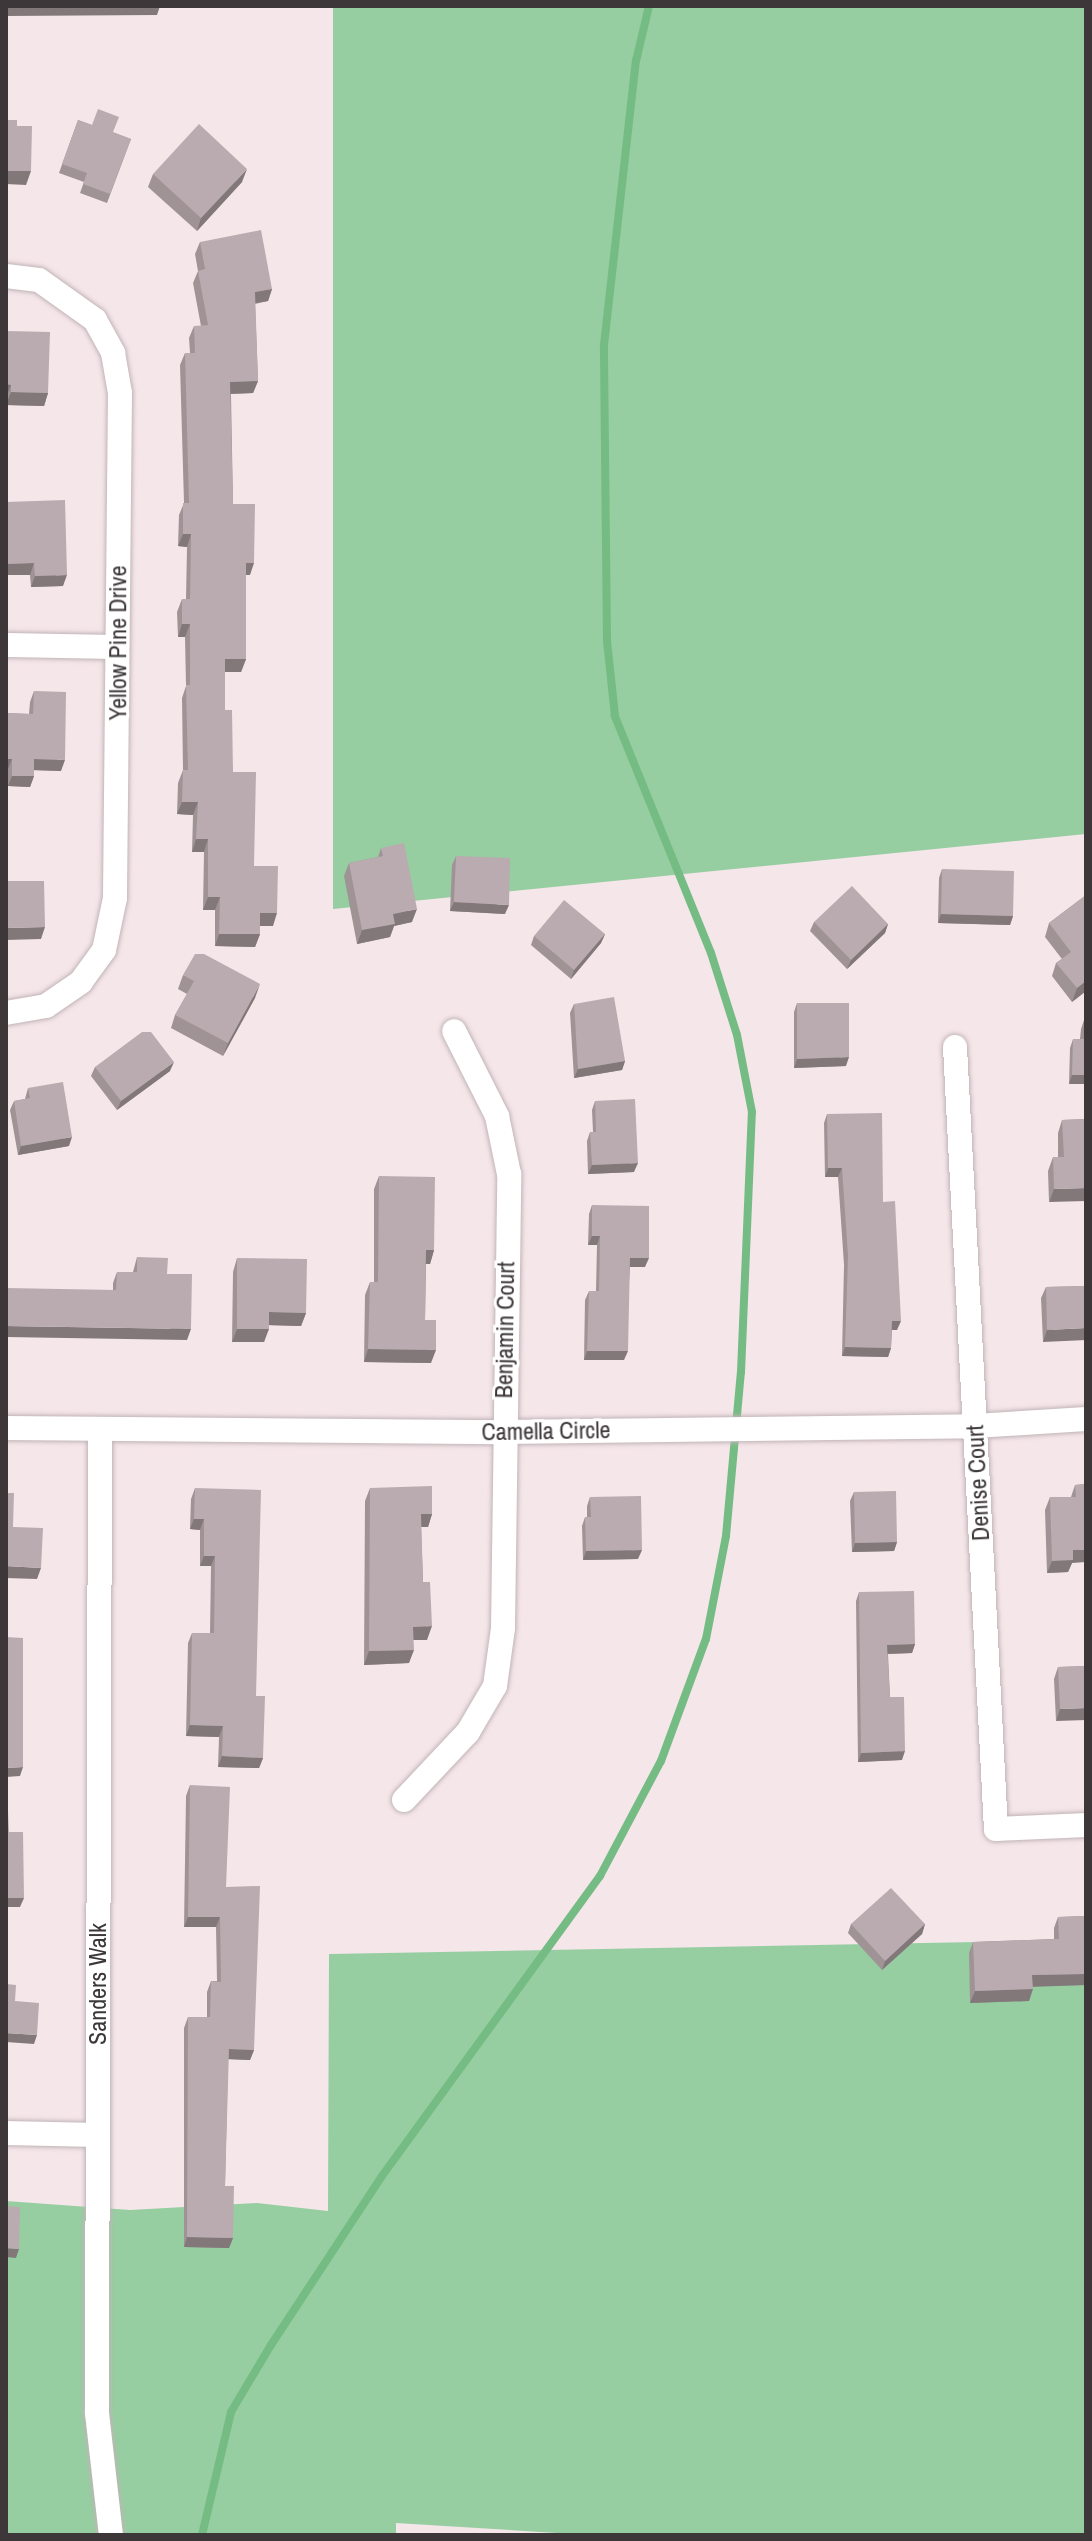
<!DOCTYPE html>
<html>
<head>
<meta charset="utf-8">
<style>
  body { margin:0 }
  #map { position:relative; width:1092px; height:2541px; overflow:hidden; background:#f5e6ea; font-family:"Archivo Narrow",sans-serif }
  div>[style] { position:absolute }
  .green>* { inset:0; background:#96cea1 }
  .stream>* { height:8px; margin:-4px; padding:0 4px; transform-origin:4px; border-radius:4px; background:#75bc84 }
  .roads { filter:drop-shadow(0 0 2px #c1b4b7) drop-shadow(0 0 2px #c1b4b7) }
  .minor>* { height:24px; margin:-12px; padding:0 12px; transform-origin:12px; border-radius:12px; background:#fff }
  .wall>* { inset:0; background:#9f9396 }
  .shaded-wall>* { inset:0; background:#82787a }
  .building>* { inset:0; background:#b9abaf }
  span { translate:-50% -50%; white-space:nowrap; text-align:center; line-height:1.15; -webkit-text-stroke:6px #fff; paint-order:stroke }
  .street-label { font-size:24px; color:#3d3739 }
  .frame { position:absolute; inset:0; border:8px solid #3d3739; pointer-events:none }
</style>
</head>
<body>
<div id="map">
  <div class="green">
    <div style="clip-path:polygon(333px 6px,1086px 6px,1086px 834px,333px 909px)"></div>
    <div style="clip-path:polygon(1086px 1940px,1086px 2535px,590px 2535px,396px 2523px,396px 2535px,6px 2535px,6px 2201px,130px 2210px,257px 2203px,328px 2211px,329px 1954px)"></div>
  </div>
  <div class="stream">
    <div style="left:202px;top:2535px;width:126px;rotate:-76.7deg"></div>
    <div style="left:231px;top:2412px;width:78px;rotate:-59.2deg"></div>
    <div style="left:271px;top:2345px;width:202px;rotate:-56.7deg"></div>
    <div style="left:382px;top:2176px;width:371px;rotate:-54deg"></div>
    <div style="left:600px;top:1876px;width:130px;rotate:-62.1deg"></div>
    <div style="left:661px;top:1761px;width:130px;rotate:-69.8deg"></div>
    <div style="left:706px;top:1639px;width:105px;rotate:-79deg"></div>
    <div style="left:726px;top:1536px;width:165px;rotate:-84.8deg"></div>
    <div style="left:741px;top:1372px;width:260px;rotate:-87.6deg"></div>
    <div style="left:752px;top:1112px;width:78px;rotate:-101deg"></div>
    <div style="left:737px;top:1035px;width:86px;rotate:-107.6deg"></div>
    <div style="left:711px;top:953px;width:256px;rotate:-112.1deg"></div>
    <div style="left:615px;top:716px;width:75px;rotate:-96.1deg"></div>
    <div style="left:607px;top:641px;width:296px;rotate:-90.6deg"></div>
    <div style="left:604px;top:345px;width:286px;rotate:-83.6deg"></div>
    <div style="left:636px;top:61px;width:57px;rotate:-76.7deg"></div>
  </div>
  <div class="roads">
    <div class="minor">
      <div style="left:6px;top:276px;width:33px;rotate:7deg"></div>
      <div style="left:39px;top:280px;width:69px;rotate:35.5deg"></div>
      <div style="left:95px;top:320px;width:38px;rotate:61deg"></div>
      <div style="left:113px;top:353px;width:41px;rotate:80.1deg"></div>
      <div style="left:120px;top:393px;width:505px;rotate:90.57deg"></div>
      <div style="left:115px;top:898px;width:53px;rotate:101.9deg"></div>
      <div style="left:104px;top:950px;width:39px;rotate:126deg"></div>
      <div style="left:81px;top:982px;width:42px;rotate:145.6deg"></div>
      <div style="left:46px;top:1006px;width:41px;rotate:170.1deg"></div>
      <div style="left:6px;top:645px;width:111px;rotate:1deg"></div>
      <div style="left:955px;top:1047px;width:783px;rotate:87deg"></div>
      <div style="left:996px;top:1829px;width:90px;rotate:-2.5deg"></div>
      <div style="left:6px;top:1428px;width:497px;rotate:0.5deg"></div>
      <div style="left:503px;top:1432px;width:472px;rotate:-0.7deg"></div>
      <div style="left:975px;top:1426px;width:111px;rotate:-3.6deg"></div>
      <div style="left:100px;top:1432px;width:981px;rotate:90.18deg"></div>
      <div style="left:97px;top:2413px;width:123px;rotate:83.5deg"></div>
      <div style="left:404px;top:1800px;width:93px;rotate:-46.7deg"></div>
      <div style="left:468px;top:1732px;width:53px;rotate:-59.6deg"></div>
      <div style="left:495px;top:1686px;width:59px;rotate:-82.1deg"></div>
      <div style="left:503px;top:1628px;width:454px;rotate:-89.2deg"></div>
      <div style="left:509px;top:1174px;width:59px;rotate:-101.7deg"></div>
      <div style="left:497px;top:1116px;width:95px;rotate:-116.8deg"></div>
      <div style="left:6px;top:2133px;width:92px;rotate:1.2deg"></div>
    </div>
  </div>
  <div class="wall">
    <div style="clip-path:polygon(78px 120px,131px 139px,107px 203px,80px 193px,84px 182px,59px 173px)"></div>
    <div style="clip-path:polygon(153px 174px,242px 182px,197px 231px,148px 187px)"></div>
    <div style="clip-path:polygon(200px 242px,272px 289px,268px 301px,255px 304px,258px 381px,253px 393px,231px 394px,233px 504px,250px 575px,246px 575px,246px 659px,241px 672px,225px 672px,225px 710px,233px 772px,254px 866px,273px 926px,260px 926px,260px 934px,255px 947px,215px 946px,215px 910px,203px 910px,204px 852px,192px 852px,193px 815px,177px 814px,178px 783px,183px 770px,182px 698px,186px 686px,185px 637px,178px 637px,177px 612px,182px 599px,186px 599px,187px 547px,178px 546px,179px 515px,184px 503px,180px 365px,185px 353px,190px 353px,189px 338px,194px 326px,201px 326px,193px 283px,198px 271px,195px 254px)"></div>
    <div style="clip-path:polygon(6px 331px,48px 393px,44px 406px,6px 405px)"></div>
    <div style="clip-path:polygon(6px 502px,63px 586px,31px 587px,30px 575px,6px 575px)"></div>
    <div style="clip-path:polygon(34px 691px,61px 771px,34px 770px,34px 776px,30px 787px,8px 786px,8px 769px,6px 769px,6px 713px,29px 714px,30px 702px)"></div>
    <div style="clip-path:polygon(381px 848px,412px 922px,394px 926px,390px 937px,357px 944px,344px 876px,349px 863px,378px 857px)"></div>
    <div style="clip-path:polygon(456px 856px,505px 914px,450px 911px,452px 865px)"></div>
    <div style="clip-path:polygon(942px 869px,1013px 916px,1010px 925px,938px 923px,939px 878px)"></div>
    <div style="clip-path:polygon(1086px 895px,1086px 991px,1072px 1002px,1052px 976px,1056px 963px,1062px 959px,1045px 937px,1049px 923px)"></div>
    <div style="clip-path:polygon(814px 922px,888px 924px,885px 933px,847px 969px,810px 931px)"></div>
    <div style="clip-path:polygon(605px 934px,601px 943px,571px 979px,531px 945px,534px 936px)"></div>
    <div style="clip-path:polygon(183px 975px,255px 998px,223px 1056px,171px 1028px,175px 1015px,187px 994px,178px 989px)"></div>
    <div style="clip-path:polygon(797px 1003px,846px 1066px,794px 1068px,794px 1012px)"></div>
    <div style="clip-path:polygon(574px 1004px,625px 1061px,622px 1070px,574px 1078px,570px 1013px)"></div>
    <div style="clip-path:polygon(1084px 1020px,1086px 1020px,1086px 1084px,1069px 1084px,1070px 1048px,1073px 1039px,1080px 1039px,1081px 1029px)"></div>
    <div style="clip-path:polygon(95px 1067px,170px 1071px,117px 1110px,91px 1076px)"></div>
    <div style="clip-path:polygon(28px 1088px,69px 1146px,18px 1155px,10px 1110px,14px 1101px,25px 1099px)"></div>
    <div style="clip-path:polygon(595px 1101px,634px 1172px,588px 1174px,587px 1141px,590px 1132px,593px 1132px,592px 1110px)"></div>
    <div style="clip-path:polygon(827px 1114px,883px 1202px,897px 1330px,892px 1330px,891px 1348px,888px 1357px,842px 1356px,844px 1265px,838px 1177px,825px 1177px,824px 1123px)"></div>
    <div style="clip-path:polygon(1086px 1119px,1049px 1202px,1048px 1171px,1053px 1157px,1058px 1157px,1058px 1133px,1062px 1120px)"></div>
    <div style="clip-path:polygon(379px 1176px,434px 1250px,430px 1264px,426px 1264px,425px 1320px,431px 1363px,364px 1362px,365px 1295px,370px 1282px,374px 1282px,374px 1189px)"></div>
    <div style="clip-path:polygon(592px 1205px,645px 1267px,630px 1267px,624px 1360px,584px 1360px,585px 1300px,589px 1291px,596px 1291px,597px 1245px,588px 1245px,589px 1214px)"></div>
    <div style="clip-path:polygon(137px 1257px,167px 1274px,187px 1340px,113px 1290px,113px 1283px,117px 1272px,133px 1272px)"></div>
    <div style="clip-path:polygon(237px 1258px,306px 1313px,301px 1326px,269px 1325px,264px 1342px,232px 1342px,233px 1272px)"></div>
    <div style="clip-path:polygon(1086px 1286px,1043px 1342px,1041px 1298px,1046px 1287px)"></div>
    <div style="clip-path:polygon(1086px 1484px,1072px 1563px,1068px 1572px,1047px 1573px,1045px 1510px,1050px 1497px,1071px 1497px,1075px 1485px)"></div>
    <div style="clip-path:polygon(195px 1488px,256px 1696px,263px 1758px,259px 1768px,218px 1767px,219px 1737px,186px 1736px,188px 1643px,192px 1633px,210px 1633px,211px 1566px,200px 1566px,200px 1530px,190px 1529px,191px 1499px)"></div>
    <div style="clip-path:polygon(370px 1488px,432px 1514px,428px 1527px,421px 1527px,423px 1582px,427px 1640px,413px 1640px,409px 1663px,364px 1665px,365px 1501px)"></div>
    <div style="clip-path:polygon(854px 1492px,897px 1542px,894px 1551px,852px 1552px,850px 1501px)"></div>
    <div style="clip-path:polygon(590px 1497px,638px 1559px,583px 1560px,582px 1526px,585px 1517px,587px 1517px,587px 1506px)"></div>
    <div style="clip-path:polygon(859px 1592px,915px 1644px,912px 1653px,888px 1654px,890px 1697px,902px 1760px,858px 1762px,856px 1601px)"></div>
    <div style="clip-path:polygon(1086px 1666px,1056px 1721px,1054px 1679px,1058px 1667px)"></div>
    <div style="clip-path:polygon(190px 1785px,226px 1887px,254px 2050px,250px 2060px,228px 2059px,225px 2186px,233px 2238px,229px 2248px,184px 2247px,184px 2028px,188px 2017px,207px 2017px,207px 1992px,211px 1981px,217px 1981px,216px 1927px,184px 1927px,186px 1796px)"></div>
    <div style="clip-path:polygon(1086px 1916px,1086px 1985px,1033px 1986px,1029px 2001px,970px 2003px,969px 1953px,973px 1942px,1054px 1939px,1054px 1928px,1058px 1917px)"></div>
    <div style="clip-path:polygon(851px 1924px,925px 1924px,922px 1934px,882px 1970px,848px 1933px)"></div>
  </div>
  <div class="shaded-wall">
    <div style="clip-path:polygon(160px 6px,157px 15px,6px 16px,6px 7px)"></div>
    <div style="clip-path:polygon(247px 169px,242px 182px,197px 231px,201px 218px)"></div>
    <div style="clip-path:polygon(6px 171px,31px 171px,26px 185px,6px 184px)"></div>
    <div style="clip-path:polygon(272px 289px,268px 301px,250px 304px,255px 292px)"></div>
    <div style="clip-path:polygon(258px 381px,253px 393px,226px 394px,230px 382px)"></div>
    <div style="clip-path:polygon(6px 384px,11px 385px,6px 398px)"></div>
    <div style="clip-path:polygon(11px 392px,48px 393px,44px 406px,6px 405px)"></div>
    <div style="clip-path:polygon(183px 534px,191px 534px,187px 547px,178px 546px)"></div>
    <div style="clip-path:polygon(34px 563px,30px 575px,6px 575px,6px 564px)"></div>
    <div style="clip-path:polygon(246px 563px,254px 563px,250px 575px,241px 575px)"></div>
    <div style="clip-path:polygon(67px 575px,63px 586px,31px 587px,35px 576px)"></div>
    <div style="clip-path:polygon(182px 624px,190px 624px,185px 637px,178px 637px)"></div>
    <div style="clip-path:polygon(225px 659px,246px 659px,241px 672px,220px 672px)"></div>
    <div style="clip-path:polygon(6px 759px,12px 759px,8px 769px,6px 769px)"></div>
    <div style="clip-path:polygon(34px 759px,65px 760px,61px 771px,30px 770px)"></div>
    <div style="clip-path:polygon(12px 776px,34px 776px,30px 787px,8px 786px)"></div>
    <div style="clip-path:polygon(182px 802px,198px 802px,193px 815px,177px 814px)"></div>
    <div style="clip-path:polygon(196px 839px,208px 839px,204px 852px,192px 852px)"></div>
    <div style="clip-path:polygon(208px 897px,220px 897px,215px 910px,203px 910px)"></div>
    <div style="clip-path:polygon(454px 902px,509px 905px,505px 914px,450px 911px)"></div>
    <div style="clip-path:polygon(417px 909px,412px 922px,394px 926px,390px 937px,357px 944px,362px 930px,393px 914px)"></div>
    <div style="clip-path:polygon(260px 913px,277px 913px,273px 926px,256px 926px)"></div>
    <div style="clip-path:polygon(941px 914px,1013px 916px,1010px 925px,938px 923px)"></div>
    <div style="clip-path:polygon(888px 924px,885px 933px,847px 969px,851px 960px)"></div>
    <div style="clip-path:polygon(45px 927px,41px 939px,6px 940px,6px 928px)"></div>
    <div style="clip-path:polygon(219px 934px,260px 934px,255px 947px,215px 946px)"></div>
    <div style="clip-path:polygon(605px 934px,601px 943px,571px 979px,574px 970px)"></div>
    <div style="clip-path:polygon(1086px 981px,1086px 991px,1072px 1002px,1077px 988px)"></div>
    <div style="clip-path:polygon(260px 984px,255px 998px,223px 1056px,228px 1043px)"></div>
    <div style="clip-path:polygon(849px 1057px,846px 1066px,794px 1068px,797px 1059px)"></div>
    <div style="clip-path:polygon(625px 1061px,622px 1070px,574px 1078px,578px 1069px)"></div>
    <div style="clip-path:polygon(174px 1062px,170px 1071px,117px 1110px,121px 1101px)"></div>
    <div style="clip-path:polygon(1072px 1075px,1086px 1075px,1086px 1084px,1069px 1084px)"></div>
    <div style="clip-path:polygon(72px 1137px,69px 1146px,18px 1155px,21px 1146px)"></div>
    <div style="clip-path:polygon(638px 1163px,634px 1172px,588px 1174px,592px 1165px)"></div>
    <div style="clip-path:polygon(828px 1168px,842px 1168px,838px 1177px,825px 1177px)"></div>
    <div style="clip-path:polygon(1086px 1188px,1086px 1201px,1049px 1202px,1054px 1189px)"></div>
    <div style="clip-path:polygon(592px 1236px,600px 1236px,597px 1245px,588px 1245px)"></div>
    <div style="clip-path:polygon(426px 1250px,434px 1250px,430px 1264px,421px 1264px)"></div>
    <div style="clip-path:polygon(630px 1258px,649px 1258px,645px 1267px,627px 1267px)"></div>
    <div style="clip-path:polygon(269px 1312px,306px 1313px,301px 1326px,264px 1325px)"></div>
    <div style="clip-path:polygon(892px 1321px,901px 1321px,897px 1330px,888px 1330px)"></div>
    <div style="clip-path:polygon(6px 1326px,191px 1329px,187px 1340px,6px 1337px)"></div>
    <div style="clip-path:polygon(1086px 1328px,1086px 1340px,1043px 1342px,1047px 1330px)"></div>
    <div style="clip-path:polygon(237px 1329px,269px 1329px,264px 1342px,232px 1342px)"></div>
    <div style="clip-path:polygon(845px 1347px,891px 1348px,888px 1357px,842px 1356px)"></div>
    <div style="clip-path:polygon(368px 1349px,436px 1350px,431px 1363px,364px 1362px)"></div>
    <div style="clip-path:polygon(587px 1351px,628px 1351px,624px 1360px,584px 1360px)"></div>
    <div style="clip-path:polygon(421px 1514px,432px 1514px,428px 1527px,416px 1527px)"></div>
    <div style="clip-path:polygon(194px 1519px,204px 1519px,200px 1530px,190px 1529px)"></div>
    <div style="clip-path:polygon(897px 1542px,894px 1551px,852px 1552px,855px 1543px)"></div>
    <div style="clip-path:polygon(642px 1550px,638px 1559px,583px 1560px,586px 1551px)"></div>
    <div style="clip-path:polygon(1073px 1550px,1086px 1550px,1086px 1562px,1072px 1563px,1068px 1572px,1047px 1573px,1052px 1561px)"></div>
    <div style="clip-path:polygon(204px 1556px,215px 1556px,211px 1566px,200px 1566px)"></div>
    <div style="clip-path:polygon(6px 1566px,41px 1568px,37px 1579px,6px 1578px)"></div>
    <div style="clip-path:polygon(432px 1626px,427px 1640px,408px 1640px,413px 1627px)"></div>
    <div style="clip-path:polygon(915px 1644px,912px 1653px,884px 1654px,887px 1645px)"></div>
    <div style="clip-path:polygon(414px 1650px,409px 1663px,364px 1665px,369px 1651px)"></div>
    <div style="clip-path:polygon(1086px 1708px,1086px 1720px,1056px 1721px,1060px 1709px)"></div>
    <div style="clip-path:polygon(190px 1725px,223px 1726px,219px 1737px,186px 1736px)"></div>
    <div style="clip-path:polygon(905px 1751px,902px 1760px,858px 1762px,861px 1753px)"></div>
    <div style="clip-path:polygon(222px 1756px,263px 1758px,259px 1768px,218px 1767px)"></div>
    <div style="clip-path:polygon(23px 1767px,20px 1776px,6px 1777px,6px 1768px)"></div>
    <div style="clip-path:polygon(6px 1898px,24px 1898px,20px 1907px,6px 1907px)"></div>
    <div style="clip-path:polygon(188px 1917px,220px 1917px,216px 1927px,184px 1927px)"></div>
    <div style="clip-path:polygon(925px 1924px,922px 1934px,882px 1970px,885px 1961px)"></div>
    <div style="clip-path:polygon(1086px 1974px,1086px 1985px,1028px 1987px,1032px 1975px)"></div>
    <div style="clip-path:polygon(1033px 1989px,1029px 2001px,970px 2003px,975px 1991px)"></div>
    <div style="clip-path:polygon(6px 2033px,37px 2035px,34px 2044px,6px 2042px)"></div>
    <div style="clip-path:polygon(229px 2049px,254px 2050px,250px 2060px,225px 2059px)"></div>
    <div style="clip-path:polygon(187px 2237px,233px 2238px,229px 2248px,184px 2247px)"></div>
    <div style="clip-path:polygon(6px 2248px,19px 2249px,16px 2258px,6px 2257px)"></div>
  </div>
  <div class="building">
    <div style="clip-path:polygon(6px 6px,129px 6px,6px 7px)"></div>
    <div style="clip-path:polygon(98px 109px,119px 117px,113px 132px,131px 139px,110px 194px,83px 184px,87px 173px,62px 164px,78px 120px,92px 125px)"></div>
    <div style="clip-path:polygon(6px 120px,17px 120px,17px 126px,32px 126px,31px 171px,6px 171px)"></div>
    <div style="clip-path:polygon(199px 124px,247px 169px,201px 218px,153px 174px)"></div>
    <div style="clip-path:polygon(261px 230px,272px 289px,255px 292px,258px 381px,230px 382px,233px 504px,255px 504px,254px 563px,246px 563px,246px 659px,225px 659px,225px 710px,232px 710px,233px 772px,256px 772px,254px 866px,278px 866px,277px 913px,260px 913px,260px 934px,219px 934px,220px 897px,208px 897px,208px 839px,196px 839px,198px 802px,182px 802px,183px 770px,188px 770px,186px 685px,190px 685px,190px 624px,182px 624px,182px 599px,190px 599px,191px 534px,183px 534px,183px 503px,189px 503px,185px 353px,195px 353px,194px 326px,208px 325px,198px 271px,205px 269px,200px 242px)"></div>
    <div style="clip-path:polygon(6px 331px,50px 332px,48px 393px,11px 392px,11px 385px,6px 384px)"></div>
    <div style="clip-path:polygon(65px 500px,67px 575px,35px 576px,34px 563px,6px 564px,6px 502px)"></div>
    <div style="clip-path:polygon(34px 691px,66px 692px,65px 760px,34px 759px,34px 776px,12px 776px,12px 759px,6px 759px,6px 713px,33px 714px)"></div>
    <div style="clip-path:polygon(404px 843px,417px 909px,393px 914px,395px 924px,362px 930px,349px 863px,383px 856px,381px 848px)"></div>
    <div style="clip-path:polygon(456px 856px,510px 858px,509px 905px,454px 902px)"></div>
    <div style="clip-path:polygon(942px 869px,1014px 871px,1013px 916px,941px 914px)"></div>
    <div style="clip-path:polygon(6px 881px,44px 881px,45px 927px,6px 928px)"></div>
    <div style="clip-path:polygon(852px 886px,888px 924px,851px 960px,814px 922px)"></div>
    <div style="clip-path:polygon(1086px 895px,1086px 981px,1077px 988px,1056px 963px,1071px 952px,1049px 923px)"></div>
    <div style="clip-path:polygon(564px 900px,605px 934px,574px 970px,534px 936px)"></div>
    <div style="clip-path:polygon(195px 954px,204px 954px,260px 984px,228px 1043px,175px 1015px,194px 981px,183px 975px)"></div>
    <div style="clip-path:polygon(614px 997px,625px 1061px,578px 1069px,574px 1004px)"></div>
    <div style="clip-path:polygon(797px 1003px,849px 1003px,849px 1057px,797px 1059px)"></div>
    <div style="clip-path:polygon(1084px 1020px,1086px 1020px,1086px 1075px,1072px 1075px,1073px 1039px,1084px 1039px)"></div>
    <div style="clip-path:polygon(142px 1032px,151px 1032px,174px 1062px,121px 1101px,95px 1067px)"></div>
    <div style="clip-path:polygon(63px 1082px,72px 1137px,21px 1146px,14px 1101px,30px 1098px,28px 1088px)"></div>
    <div style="clip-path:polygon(635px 1099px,638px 1163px,592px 1165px,590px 1132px,596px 1132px,595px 1101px)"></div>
    <div style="clip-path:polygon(882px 1113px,883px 1202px,895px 1201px,901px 1321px,892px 1321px,891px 1348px,845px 1347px,848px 1256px,842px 1168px,828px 1168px,827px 1114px)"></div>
    <div style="clip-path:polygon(1086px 1119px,1086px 1188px,1054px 1189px,1053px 1157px,1064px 1157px,1062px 1120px)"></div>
    <div style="clip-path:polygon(379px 1176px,435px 1177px,434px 1250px,426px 1250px,425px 1320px,436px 1320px,436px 1350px,368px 1349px,370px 1282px,378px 1282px)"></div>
    <div style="clip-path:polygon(592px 1205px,649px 1206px,649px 1258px,630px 1258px,628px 1351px,587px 1351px,589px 1291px,599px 1291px,600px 1236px,592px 1236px)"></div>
    <div style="clip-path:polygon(137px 1257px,168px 1258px,167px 1274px,192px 1274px,191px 1329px,6px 1326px,6px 1288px,116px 1290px,117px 1272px,137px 1272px)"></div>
    <div style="clip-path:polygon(237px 1258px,307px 1259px,306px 1313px,269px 1312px,269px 1329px,237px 1329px)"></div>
    <div style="clip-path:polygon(1086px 1286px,1086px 1328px,1047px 1330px,1046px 1287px)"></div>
    <div style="clip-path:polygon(1086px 1484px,1086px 1550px,1073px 1550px,1073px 1560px,1052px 1561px,1050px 1497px,1076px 1497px,1075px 1485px)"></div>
    <div style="clip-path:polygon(432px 1486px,432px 1514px,421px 1514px,423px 1582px,430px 1582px,432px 1626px,413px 1627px,414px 1650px,369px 1651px,370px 1488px)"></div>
    <div style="clip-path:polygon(195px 1488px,261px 1490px,256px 1696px,265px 1696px,263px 1758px,222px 1756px,223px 1726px,190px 1725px,192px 1633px,214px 1633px,215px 1556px,204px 1556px,204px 1519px,194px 1519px)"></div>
    <div style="clip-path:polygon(896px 1491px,897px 1542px,855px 1543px,854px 1492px)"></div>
    <div style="clip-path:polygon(6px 1493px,14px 1493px,13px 1527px,43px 1528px,41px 1568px,6px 1566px)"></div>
    <div style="clip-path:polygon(641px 1496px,642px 1550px,586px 1551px,585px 1517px,591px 1517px,590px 1497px)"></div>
    <div style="clip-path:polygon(914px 1591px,915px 1644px,887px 1645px,890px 1697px,904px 1697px,905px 1751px,861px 1753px,859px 1592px)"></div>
    <div style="clip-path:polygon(6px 1637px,23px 1638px,23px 1767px,6px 1768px,9px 1832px,23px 1832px,24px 1898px,6px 1898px)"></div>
    <div style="clip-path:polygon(1086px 1666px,1086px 1708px,1060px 1709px,1058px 1667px)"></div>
    <div style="clip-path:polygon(190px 1785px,230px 1787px,226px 1887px,260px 1886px,254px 2050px,229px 2049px,225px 2186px,234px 2186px,233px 2238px,187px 2237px,188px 2017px,210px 2017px,211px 1981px,221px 1982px,220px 1917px,188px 1917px)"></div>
    <div style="clip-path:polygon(891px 1888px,925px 1924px,885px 1961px,851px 1924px)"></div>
    <div style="clip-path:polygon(1086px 1916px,1086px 1974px,1032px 1975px,1033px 1989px,975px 1991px,973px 1942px,1059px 1939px,1058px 1917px)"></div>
    <div style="clip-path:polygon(6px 1984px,16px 1985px,15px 2001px,39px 2003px,37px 2035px,6px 2033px)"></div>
    <div style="clip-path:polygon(6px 2206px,20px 2207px,19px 2249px,6px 2248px)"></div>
  </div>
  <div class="street-label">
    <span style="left:118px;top:643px;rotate:-90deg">Yellow Pine Drive</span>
    <span style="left:505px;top:1330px;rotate:-89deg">Benjamin Court</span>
    <span style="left:546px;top:1431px;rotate:-1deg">Camella Circle</span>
    <span style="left:978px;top:1483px;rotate:-93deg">Denise Court</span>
    <span style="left:98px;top:1984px;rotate:-90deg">Sanders Walk</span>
  </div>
  <div class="frame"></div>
</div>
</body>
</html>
